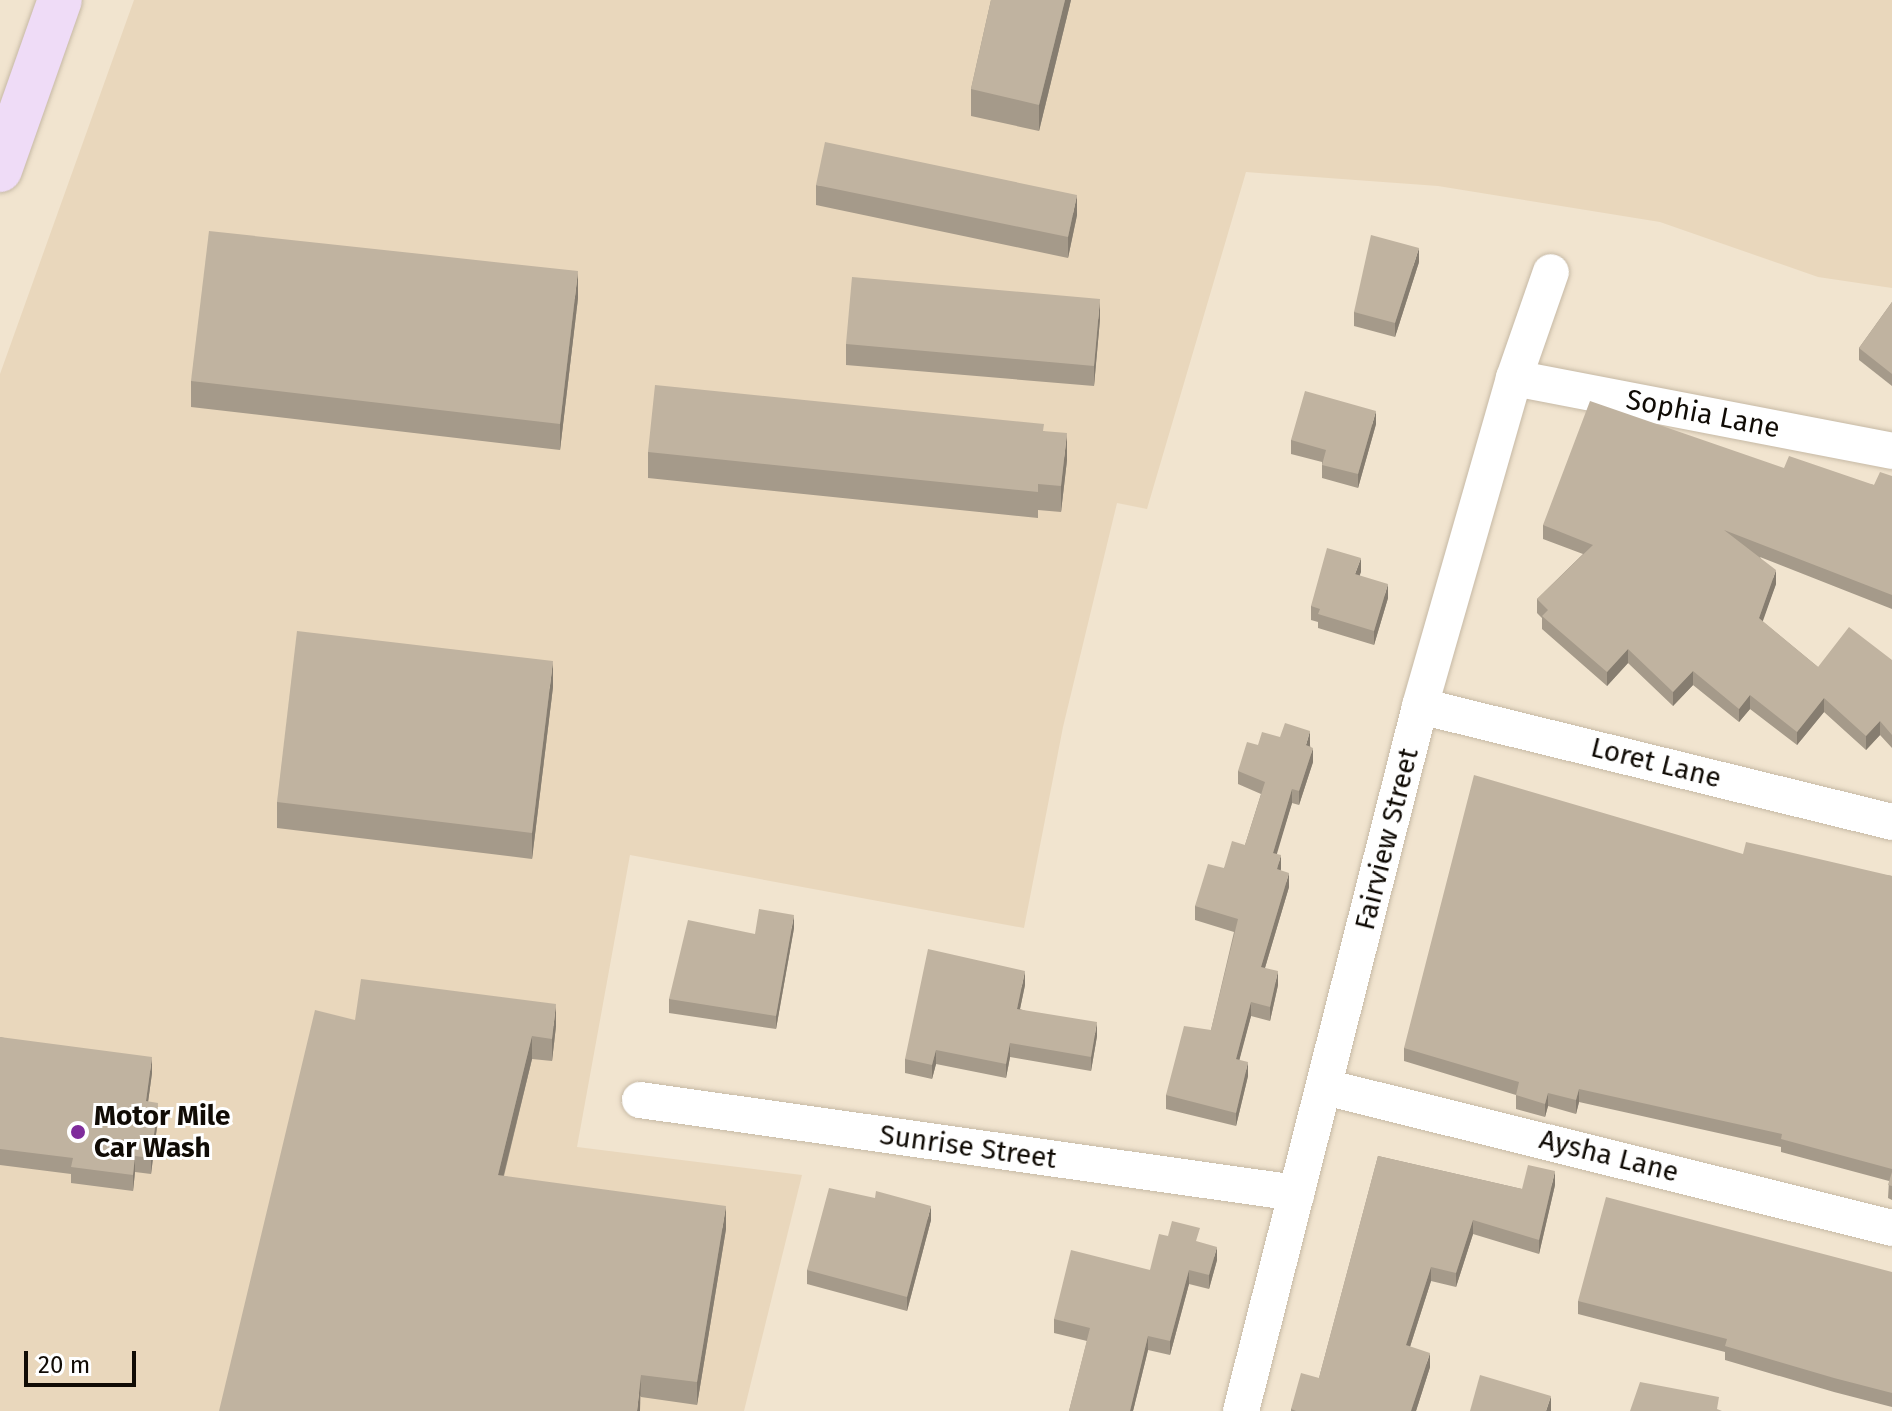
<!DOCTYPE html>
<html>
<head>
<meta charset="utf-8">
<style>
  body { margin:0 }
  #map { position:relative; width:1892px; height:1411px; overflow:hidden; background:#f1e4cf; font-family:"Fira Sans",sans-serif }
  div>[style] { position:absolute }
  .built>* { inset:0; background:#e9d7bc }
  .roads { filter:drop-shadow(0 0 2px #c6b9a5) drop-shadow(0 0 2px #c6b9a5) }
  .minor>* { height:36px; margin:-18px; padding:0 18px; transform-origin:18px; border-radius:18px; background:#fff }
  .major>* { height:44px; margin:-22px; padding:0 22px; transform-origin:22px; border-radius:22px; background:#efdcf7 }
  .wall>* { inset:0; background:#a59a8a }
  .shaded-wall>* { inset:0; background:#867d70 }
  .building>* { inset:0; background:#c0b3a0 }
  .dots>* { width:22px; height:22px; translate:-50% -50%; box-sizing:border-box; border:4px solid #fff; border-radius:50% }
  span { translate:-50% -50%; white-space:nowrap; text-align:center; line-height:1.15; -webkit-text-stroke:6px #fff; paint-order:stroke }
  .street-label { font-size:28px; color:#100b05 }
  .poi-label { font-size:28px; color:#100b05; font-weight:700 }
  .left { translate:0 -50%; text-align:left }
  .scale { position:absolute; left:24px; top:1351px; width:112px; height:36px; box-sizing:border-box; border:4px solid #100b05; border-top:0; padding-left:10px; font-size:24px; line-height:28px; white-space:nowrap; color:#100b05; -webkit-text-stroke:6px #fff; paint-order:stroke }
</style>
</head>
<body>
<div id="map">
  <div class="built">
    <div style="clip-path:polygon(134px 0,1892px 0,1892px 288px,1818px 277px,1660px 222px,1438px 186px,1246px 172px,1147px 509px,1117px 503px,1063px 727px,1024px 928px,630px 855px,577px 1147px,802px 1175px,744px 1411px,0 1411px,0 374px)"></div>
  </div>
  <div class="roads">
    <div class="minor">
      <div style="left:1514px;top:378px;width:385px;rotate:10.9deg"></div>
      <div style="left:1420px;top:706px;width:486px;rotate:13.8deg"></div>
      <div style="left:1325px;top:1087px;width:584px;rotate:13.96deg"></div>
      <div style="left:640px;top:1100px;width:663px;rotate:8.07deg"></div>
      <div style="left:1241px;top:1411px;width:727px;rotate:-75.75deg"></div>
      <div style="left:1420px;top:706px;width:341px;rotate:-74deg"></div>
      <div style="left:1514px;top:378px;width:112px;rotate:-70.8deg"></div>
    </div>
    <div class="major">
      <div style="left:0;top:170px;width:180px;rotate:-70.6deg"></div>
    </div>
  </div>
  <div class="wall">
    <div style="clip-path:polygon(991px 0,1071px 0,1039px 131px,971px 116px,971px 89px)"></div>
    <div style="clip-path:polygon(816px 185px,1077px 215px,1068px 258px,816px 205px)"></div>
    <div style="clip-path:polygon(1419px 262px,1395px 337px,1354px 326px,1354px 312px)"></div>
    <div style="clip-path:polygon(578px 298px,560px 450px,191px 407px,191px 381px)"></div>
    <div style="clip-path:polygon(1892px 302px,1892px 386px,1859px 360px,1859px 348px)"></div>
    <div style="clip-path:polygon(1100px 319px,1094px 386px,846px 365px,846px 344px)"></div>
    <div style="clip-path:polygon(1376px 424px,1358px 488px,1322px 478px,1322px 462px,1291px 454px,1291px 440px)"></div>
    <div style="clip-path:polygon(1044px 431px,1067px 460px,1061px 512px,1038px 510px,1038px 518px,648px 478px,648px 452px)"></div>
    <div style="clip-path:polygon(1784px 468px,1874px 485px,1892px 476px,1892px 609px,1760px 557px,1776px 584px,1762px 621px,1818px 667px,1892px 660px,1892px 748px,1880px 735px,1866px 750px,1824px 712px,1797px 745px,1750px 709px,1739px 722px,1693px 685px,1673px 706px,1628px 663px,1607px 686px,1542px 629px,1542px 618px,1537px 613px,1537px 599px,1583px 554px,1543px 539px,1543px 525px)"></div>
    <div style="clip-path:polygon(1361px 572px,1359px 575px,1388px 598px,1374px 645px,1318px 628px,1318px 622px,1311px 620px,1311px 606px)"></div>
    <div style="clip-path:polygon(553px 687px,532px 859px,277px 828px,277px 802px)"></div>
    <div style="clip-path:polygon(1280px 737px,1310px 745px,1313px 762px,1299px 805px,1292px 803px,1276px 854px,1281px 871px,1289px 887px,1265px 968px,1278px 985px,1270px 1021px,1251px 1016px,1239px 1060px,1248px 1076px,1236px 1126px,1166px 1109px,1166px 1095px,1211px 1030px,1234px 932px,1195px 920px,1195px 906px,1224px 868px,1245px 845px,1261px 794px,1238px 784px,1238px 771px,1258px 745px)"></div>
    <div style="clip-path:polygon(1743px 854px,1892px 876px,1892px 1200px,1888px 1198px,1889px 1181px,1781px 1152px,1781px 1147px,1579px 1102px,1576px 1114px,1548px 1106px,1545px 1117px,1516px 1109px,1516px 1095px,1404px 1061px,1404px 1048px)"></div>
    <div style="clip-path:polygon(794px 928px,776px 1029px,669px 1013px,669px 999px,755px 934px)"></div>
    <div style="clip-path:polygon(1025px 985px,1020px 1009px,1097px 1036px,1091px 1071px,1010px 1057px,1006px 1078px,936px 1064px,932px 1079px,905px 1073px,905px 1059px)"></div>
    <div style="clip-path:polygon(355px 1020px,556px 1026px,552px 1061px,532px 1059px,504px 1176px,726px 1229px,697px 1405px,641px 1397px)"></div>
    <div style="clip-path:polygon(0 1037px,152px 1073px,148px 1102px,158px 1119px,151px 1174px,135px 1172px,133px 1191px,71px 1183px,71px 1174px,0 1165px)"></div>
    <div style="clip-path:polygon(1378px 1156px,1522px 1189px,1555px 1185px,1539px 1254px,1473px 1234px,1456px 1287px,1431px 1281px,1410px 1347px,1430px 1367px,1416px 1411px,1291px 1411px,1291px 1409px,1319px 1378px)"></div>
    <div style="clip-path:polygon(875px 1198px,931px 1220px,907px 1311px,807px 1284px,807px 1270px)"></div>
    <div style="clip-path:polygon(1199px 1242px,1217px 1260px,1209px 1289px,1189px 1284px,1170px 1355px,1148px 1350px,1133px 1411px,1069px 1411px,1087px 1341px,1054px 1333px,1054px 1319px,1150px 1270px)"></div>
    <div style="clip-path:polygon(1892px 1272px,1892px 1407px,1834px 1392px,1725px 1360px,1725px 1352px,1578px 1314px,1578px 1301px)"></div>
  </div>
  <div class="shaded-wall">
    <div style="clip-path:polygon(1065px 0,1071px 0,1039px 131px,1039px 105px)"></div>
    <div style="clip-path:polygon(1077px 195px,1077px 215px,1068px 258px,1068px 237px)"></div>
    <div style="clip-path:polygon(1419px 248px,1419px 262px,1395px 337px,1395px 323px)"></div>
    <div style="clip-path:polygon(578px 271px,578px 298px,560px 450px,560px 424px)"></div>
    <div style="clip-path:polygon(1100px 299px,1100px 319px,1094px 386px,1094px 366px)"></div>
    <div style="clip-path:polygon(1376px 411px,1376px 424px,1358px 488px,1358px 474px)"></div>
    <div style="clip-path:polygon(1067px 433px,1067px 460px,1061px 512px,1061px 486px)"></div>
    <div style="clip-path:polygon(1361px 558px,1361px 572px,1355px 588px,1355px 574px)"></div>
    <div style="clip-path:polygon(1776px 570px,1776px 584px,1759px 632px,1759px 618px)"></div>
    <div style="clip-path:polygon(1388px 584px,1388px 598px,1374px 645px,1374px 631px)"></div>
    <div style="clip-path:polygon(1628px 649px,1628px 663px,1607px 686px,1607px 672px)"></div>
    <div style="clip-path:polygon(553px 661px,553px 687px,532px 859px,532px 833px)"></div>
    <div style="clip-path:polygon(1693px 671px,1693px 685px,1673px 706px,1673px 692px)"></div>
    <div style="clip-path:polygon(1750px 695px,1750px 709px,1739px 722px,1739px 709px)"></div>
    <div style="clip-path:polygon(1824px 698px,1824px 712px,1797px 745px,1797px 732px)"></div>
    <div style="clip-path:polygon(1880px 721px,1880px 735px,1866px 750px,1866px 736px)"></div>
    <div style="clip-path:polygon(1310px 731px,1310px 745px,1306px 759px,1306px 745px)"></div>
    <div style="clip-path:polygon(1313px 748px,1313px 762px,1299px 805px,1299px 791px)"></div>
    <div style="clip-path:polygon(1292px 789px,1292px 803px,1273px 867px,1273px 853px)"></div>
    <div style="clip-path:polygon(1281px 855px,1281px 869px,1277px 883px,1277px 869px)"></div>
    <div style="clip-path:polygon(1289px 873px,1289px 887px,1261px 981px,1261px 967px)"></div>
    <div style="clip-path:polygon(794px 915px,794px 928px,776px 1029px,776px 1016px)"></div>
    <div style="clip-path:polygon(1025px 971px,1025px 985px,1017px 1023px,1017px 1009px)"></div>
    <div style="clip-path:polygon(1278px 971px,1278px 985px,1270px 1021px,1270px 1007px)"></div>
    <div style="clip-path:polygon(1251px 1002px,1251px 1016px,1236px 1073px,1236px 1059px)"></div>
    <div style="clip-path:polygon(556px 1004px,556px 1026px,552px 1061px,552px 1039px)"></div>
    <div style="clip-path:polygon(1097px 1022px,1097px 1036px,1091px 1071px,1091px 1057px)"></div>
    <div style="clip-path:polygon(532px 1036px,532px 1059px,498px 1198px,498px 1175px)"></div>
    <div style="clip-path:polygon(1010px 1043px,1010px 1057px,1006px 1078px,1006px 1064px)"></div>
    <div style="clip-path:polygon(936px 1050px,936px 1064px,932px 1079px,932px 1065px)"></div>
    <div style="clip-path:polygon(152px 1057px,152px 1073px,146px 1117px,146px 1101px)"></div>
    <div style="clip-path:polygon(1248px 1062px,1248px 1076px,1236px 1126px,1236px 1113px)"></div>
    <div style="clip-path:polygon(1579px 1089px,1579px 1102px,1576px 1114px,1576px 1100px)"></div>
    <div style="clip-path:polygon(1548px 1093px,1548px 1106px,1545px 1117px,1545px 1104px)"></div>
    <div style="clip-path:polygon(158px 1103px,158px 1119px,151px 1174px,151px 1158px)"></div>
    <div style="clip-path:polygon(135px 1156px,135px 1172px,133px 1191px,133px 1175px)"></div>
    <div style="clip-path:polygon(1555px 1171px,1555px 1185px,1539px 1254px,1539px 1240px)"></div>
    <div style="clip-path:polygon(726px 1206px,726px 1229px,697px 1405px,697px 1382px)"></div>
    <div style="clip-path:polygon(931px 1206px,931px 1220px,907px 1311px,907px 1297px)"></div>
    <div style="clip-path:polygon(1473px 1220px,1473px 1234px,1456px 1287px,1456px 1273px)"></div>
    <div style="clip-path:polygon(1217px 1247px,1217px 1260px,1209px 1289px,1209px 1275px)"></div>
    <div style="clip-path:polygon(1431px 1267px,1431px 1281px,1406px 1359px,1406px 1345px)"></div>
    <div style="clip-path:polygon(1189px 1270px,1189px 1284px,1170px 1355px,1170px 1341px)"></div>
    <div style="clip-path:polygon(1148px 1336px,1148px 1350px,1133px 1411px,1130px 1411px)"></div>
    <div style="clip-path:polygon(1430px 1353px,1430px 1367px,1416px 1411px,1411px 1411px)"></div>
    <div style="clip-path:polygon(641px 1375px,640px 1411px,637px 1411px)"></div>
    <div style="clip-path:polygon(1551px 1396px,1551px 1411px,1546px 1411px)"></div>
  </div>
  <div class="building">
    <div style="clip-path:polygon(991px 0,1065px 0,1039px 105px,971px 89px)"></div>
    <div style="clip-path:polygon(825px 142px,1077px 195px,1068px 237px,816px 185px)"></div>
    <div style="clip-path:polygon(209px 231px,578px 271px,560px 424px,191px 381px)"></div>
    <div style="clip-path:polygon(1371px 235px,1419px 248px,1395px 323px,1354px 312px)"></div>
    <div style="clip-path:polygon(852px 277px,1100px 299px,1094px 366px,846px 344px)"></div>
    <div style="clip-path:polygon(1892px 302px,1892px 374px,1859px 348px)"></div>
    <div style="clip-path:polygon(655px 385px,1044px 424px,1043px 431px,1067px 433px,1061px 486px,1038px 484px,1038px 492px,648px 452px)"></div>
    <div style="clip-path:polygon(1305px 391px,1376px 411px,1358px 474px,1322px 465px,1326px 450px,1291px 440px)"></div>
    <div style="clip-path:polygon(1590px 401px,1784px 468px,1789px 456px,1874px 485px,1880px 472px,1892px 476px,1892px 595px,1724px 530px,1776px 570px,1759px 618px,1818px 667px,1849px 627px,1892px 660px,1892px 735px,1880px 721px,1866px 736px,1824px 698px,1797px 732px,1750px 695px,1739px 709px,1693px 671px,1673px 692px,1628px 649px,1607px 672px,1542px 616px,1548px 610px,1537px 599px,1593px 545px,1543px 525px)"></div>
    <div style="clip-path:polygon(1327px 548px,1361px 558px,1355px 574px,1388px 584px,1374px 631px,1318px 614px,1320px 609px,1311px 606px)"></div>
    <div style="clip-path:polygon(297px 631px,553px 661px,532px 833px,277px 802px)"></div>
    <div style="clip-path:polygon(1285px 723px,1310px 731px,1306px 745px,1313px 748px,1299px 791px,1292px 789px,1273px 853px,1281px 855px,1277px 869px,1289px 873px,1261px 967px,1278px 971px,1270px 1007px,1251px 1002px,1236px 1059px,1248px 1062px,1236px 1113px,1166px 1095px,1184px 1026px,1211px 1030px,1238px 919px,1195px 906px,1208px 864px,1224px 868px,1232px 841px,1245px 845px,1265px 782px,1238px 771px,1247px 742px,1258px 745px,1262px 732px,1280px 737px)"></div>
    <div style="clip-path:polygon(1474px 775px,1743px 854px,1746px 842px,1892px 876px,1892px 1169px,1781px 1139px,1782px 1134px,1579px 1089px,1576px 1100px,1548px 1093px,1545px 1104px,1516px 1095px,1519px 1082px,1404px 1048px)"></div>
    <div style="clip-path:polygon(759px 909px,794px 915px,776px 1016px,669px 999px,688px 920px,755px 934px)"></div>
    <div style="clip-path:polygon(928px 949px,1025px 971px,1017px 1009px,1097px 1022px,1091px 1057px,1010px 1043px,1006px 1064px,936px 1050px,932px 1065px,905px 1059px)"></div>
    <div style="clip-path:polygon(361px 979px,556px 1004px,552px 1039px,532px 1036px,498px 1175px,726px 1206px,697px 1382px,641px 1375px,637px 1411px,219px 1411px,315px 1010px,355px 1020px)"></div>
    <div style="clip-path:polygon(0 1037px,152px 1057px,146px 1101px,158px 1103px,151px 1158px,135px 1156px,133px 1175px,71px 1167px,73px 1158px,0 1149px)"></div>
    <div style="clip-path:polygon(1378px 1156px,1522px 1189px,1528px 1165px,1555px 1171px,1539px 1240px,1473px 1220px,1456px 1273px,1431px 1267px,1406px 1345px,1430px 1353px,1411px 1411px,1296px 1411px,1291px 1409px,1301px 1373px,1319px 1378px)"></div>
    <div style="clip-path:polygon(1892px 1172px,1892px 1186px,1888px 1185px)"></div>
    <div style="clip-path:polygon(829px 1188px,875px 1198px,876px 1191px,931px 1206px,907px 1297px,807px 1270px)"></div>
    <div style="clip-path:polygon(1606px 1197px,1892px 1272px,1892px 1393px,1834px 1378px,1725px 1346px,1727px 1339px,1578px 1301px)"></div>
    <div style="clip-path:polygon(1172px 1221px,1200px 1228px,1196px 1241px,1217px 1247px,1209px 1275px,1189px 1270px,1170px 1341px,1148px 1336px,1130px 1411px,1069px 1411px,1090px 1328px,1054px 1319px,1071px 1250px,1150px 1270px,1159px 1234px,1168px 1236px)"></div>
    <div style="clip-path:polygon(1480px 1375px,1551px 1396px,1546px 1411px,1470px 1411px)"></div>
    <div style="clip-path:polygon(1640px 1382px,1719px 1397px,1717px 1409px,1722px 1411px,1630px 1411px)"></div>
  </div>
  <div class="dots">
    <div style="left:78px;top:1132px;background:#7f2c9b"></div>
  </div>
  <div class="street-label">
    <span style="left:1703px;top:414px;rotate:11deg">Sophia Lane</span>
    <span style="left:1656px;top:763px;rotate:14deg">Loret Lane</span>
    <span style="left:1387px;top:839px;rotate:-76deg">Fairview Street</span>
    <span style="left:968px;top:1147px;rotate:8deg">Sunrise Street</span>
    <span style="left:1609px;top:1156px;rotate:14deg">Aysha Lane</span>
  </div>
  <div class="poi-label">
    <span class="left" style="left:94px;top:1132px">Motor Mile<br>Car Wash</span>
  </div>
  <div class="scale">20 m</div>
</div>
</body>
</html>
